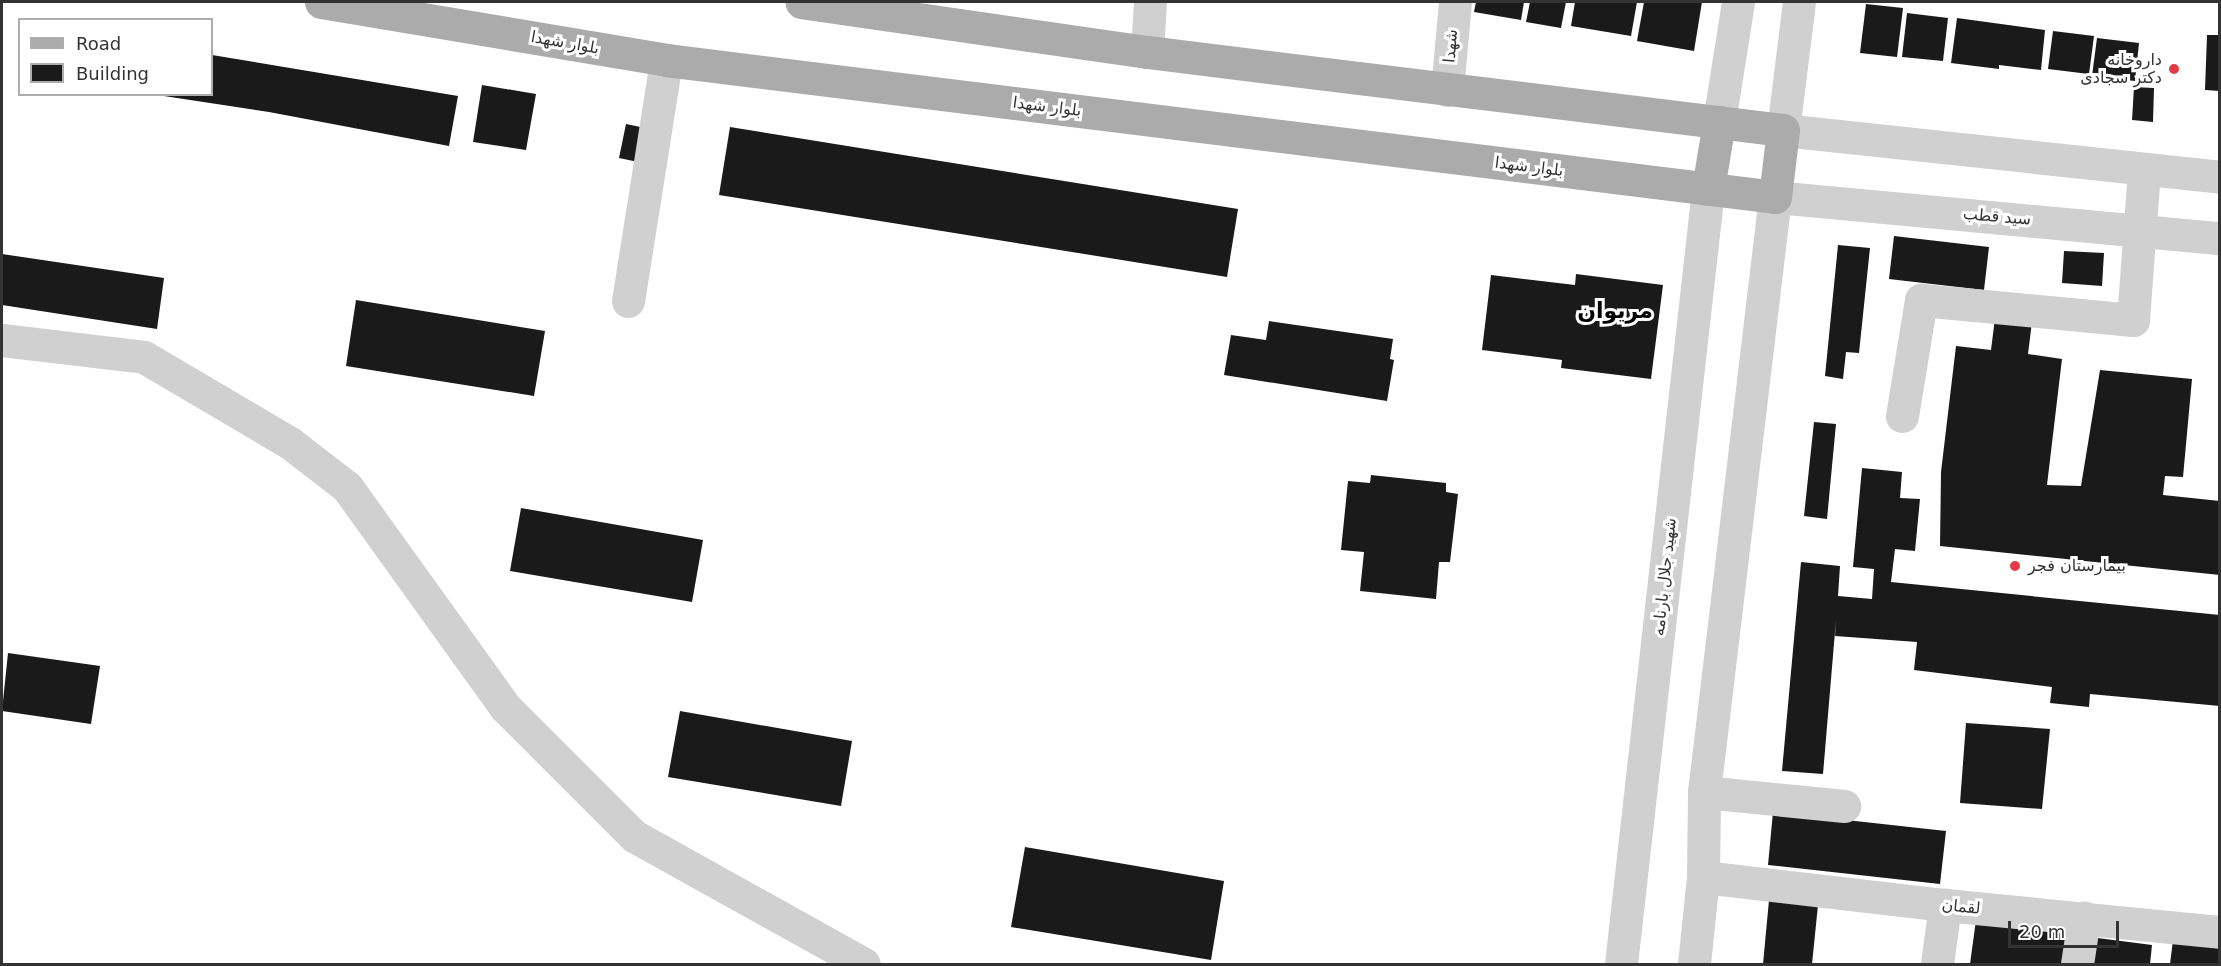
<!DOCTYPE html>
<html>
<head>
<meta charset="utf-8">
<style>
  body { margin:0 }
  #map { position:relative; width:2221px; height:966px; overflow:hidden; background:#fff; font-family:"DejaVu Sans","Noto Naskh Arabic",sans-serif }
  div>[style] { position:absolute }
  .building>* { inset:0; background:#1a1a1a }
  .minor>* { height:33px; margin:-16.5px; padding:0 16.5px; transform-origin:16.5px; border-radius:16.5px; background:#d0d0d0 }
  .major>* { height:33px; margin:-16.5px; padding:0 16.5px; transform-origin:16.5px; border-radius:16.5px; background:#ababab }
  .dots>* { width:16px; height:16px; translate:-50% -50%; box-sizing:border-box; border:3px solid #fff; border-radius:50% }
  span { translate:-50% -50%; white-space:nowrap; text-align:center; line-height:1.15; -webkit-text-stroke:6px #fff; paint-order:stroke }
  .street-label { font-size:16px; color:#333 }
  .poi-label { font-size:16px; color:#333 }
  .right { translate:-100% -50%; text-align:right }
  .left { translate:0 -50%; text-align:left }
  .district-label { font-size:22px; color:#000; font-weight:700 }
  .frame { position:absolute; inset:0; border:3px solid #333; pointer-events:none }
  .legend { position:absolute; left:18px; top:18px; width:195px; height:78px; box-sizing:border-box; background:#fff; border:2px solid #adadad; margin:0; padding:8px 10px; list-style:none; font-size:18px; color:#333 }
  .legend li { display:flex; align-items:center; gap:12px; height:30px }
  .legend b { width:30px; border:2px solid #adadad }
  .scale { position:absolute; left:2008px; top:921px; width:111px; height:27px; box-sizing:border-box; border:3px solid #333; border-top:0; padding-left:8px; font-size:18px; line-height:21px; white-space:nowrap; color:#333; -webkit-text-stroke:4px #fff; paint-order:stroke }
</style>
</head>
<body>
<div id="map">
  <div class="building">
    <div style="clip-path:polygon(1476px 2px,1524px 2px,1521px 20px,1474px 12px)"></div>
    <div style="clip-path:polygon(1530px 2px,1566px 2px,1561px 28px,1526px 22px)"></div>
    <div style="clip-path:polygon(1575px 2px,1637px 2px,1631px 36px,1571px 26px)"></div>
    <div style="clip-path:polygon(1644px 2px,1702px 2px,1694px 51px,1637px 41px)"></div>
    <div style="clip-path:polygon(1866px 4px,1903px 8px,1897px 57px,1860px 53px)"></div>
    <div style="clip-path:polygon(1907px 13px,1948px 18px,1943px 61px,1902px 57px)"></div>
    <div style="clip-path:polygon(1957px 18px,2045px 30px,2041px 70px,1999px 65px,1999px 69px,1951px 63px)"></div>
    <div style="clip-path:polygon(2053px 31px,2094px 36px,2089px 74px,2048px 69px)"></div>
    <div style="clip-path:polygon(2207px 35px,2220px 35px,2220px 91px,2205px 90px)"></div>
    <div style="clip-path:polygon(2097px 38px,2139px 43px,2135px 81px,2092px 76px)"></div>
    <div style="clip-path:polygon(212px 55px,458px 96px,449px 146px,269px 112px,164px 96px,212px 94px)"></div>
    <div style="clip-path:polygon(482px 85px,536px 94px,526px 150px,473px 142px)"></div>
    <div style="clip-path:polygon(2134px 87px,2154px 88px,2153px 122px,2132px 120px)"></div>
    <div style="clip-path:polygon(626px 124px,650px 129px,643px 163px,619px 158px)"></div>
    <div style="clip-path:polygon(730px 127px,1238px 209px,1227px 277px,719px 195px)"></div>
    <div style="clip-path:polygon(1894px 236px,1989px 247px,1984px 290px,1889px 279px)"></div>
    <div style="clip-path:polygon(1838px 245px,1870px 248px,1859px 353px,1846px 352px,1843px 379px,1825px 376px)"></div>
    <div style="clip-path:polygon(2064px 251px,2104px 253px,2102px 286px,2062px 283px)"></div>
    <div style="clip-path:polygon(2px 254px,164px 278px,157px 329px,2px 305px)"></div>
    <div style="clip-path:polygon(1576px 274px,1663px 285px,1651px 379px,1561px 368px,1562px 360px,1482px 350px,1491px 275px,1575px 285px)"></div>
    <div style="clip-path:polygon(356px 300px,545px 331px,534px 396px,346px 366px)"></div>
    <div style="clip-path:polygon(1995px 318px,2032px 322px,2028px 354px,2062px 359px,2047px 485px,2081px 486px,2100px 370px,2192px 379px,2183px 477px,2165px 476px,2163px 495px,2220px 501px,2220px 575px,1940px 546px,1941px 472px,1956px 346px,1991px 350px)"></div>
    <div style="clip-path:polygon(1269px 321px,1393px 339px,1390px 359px,1394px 360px,1387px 401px,1224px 375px,1231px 335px,1266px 340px)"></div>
    <div style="clip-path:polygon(1814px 422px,1836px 424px,1827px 519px,1804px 516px)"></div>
    <div style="clip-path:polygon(1862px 468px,1902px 472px,1900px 498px,1920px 499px,1915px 551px,1895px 549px,1891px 582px,2220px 615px,2220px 706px,2090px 694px,2089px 707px,2050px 703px,2052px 687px,1914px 670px,1917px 642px,1835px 636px,1836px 620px,1823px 774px,1782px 771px,1801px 562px,1840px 566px,1838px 596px,1872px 599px,1874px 569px,1853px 567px)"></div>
    <div style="clip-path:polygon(1371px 475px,1446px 483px,1446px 492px,1458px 494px,1450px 562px,1439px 562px,1436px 599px,1360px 591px,1364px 552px,1341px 550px,1348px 481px,1370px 483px)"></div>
    <div style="clip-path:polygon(521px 508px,703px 540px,692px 602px,510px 571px)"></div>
    <div style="clip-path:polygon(8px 653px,100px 666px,91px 724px,2px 711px)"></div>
    <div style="clip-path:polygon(680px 711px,852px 741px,841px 806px,668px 777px)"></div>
    <div style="clip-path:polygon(1966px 723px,2050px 729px,2042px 809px,1960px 803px)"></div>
    <div style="clip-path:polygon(1773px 812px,1946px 831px,1940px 884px,1768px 865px)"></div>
    <div style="clip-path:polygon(1025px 847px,1224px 881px,1211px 960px,1011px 927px)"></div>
    <div style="clip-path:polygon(1769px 900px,1818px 905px,1812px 964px,1763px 964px)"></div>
    <div style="clip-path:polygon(1976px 920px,2071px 927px,2066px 964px,1970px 964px)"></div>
    <div style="clip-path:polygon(2082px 936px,2152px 945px,2150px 964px,2079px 964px)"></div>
    <div style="clip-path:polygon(2173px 940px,2220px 945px,2220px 964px,2170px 964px)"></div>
  </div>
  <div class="minor">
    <div style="left:1799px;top:2px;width:129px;rotate:97.1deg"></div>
    <div style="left:1783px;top:130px;width:440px;rotate:6.1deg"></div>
    <div style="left:1147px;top:52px;width:50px;rotate:-86.6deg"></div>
    <div style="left:1447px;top:90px;width:88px;rotate:-84.8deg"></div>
    <div style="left:1719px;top:122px;width:121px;rotate:-81deg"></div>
    <div style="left:628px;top:301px;width:244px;rotate:-81deg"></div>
    <div style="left:2px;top:340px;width:143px;rotate:6.8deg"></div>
    <div style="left:144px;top:357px;width:169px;rotate:30.5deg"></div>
    <div style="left:290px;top:443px;width:72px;rotate:37.7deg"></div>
    <div style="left:347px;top:487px;width:271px;rotate:54.3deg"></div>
    <div style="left:505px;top:707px;width:182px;rotate:45deg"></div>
    <div style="left:634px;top:836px;width:263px;rotate:29.1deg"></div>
    <div style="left:1902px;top:416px;width:118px;rotate:-80.7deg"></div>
    <div style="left:1921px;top:300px;width:213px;rotate:5.4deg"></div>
    <div style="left:2133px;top:320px;width:150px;rotate:-85.8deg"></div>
    <div style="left:1704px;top:792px;width:141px;rotate:5.7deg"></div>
    <div style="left:1703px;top:877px;width:244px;rotate:6.6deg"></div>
    <div style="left:1945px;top:905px;width:276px;rotate:5.6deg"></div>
    <div style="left:1621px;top:964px;width:780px;rotate:-83.59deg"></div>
    <div style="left:1694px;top:964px;width:87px;rotate:-84.1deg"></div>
    <div style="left:1703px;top:877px;width:85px;rotate:-89.3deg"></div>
    <div style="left:1704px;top:792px;width:599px;rotate:-83.2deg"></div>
    <div style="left:1775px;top:197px;width:447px;rotate:5.3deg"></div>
    <div style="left:1937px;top:964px;width:60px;rotate:-82.3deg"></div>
    <div style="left:2077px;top:964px;width:47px;rotate:-81.3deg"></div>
  </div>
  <div class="major">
    <div style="left:321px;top:2px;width:350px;rotate:9.5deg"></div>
    <div style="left:666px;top:60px;width:1117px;rotate:7.04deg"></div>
    <div style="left:1775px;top:197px;width:67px;rotate:-83.2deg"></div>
    <div style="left:1783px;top:130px;width:641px;rotate:-173.01deg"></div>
    <div style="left:1147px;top:52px;width:349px;rotate:-171.8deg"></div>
    <div style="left:1708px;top:189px;width:68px;rotate:-80.7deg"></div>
  </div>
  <div class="dots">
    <div style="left:2174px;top:69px;background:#e63946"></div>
    <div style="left:2015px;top:566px;background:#e63946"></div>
  </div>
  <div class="street-label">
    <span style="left:565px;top:43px;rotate:10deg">بلوار شهدا</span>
    <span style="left:1451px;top:46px;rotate:-85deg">شهدا</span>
    <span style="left:1047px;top:107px;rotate:7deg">بلوار شهدا</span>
    <span style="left:1529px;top:167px;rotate:7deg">بلوار شهدا</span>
    <span style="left:1997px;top:217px;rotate:5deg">سید قطب</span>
    <span style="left:1665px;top:577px;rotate:-84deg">شهید جلال بارنامه</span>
    <span style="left:1961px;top:907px;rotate:6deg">لقمان</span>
  </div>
  <div class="poi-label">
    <span class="right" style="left:2162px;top:69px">داروخانه<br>دکتر سجادی</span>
    <span class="left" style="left:2028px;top:566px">بیمارستان فجر</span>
  </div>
  <div class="district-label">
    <span style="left:1615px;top:311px">مریوان</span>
  </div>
  <div class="frame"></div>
  <ul class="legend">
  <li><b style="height:8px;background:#ababab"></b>Road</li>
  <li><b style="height:16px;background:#1a1a1a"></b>Building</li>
  </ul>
  <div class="scale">20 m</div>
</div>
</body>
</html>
